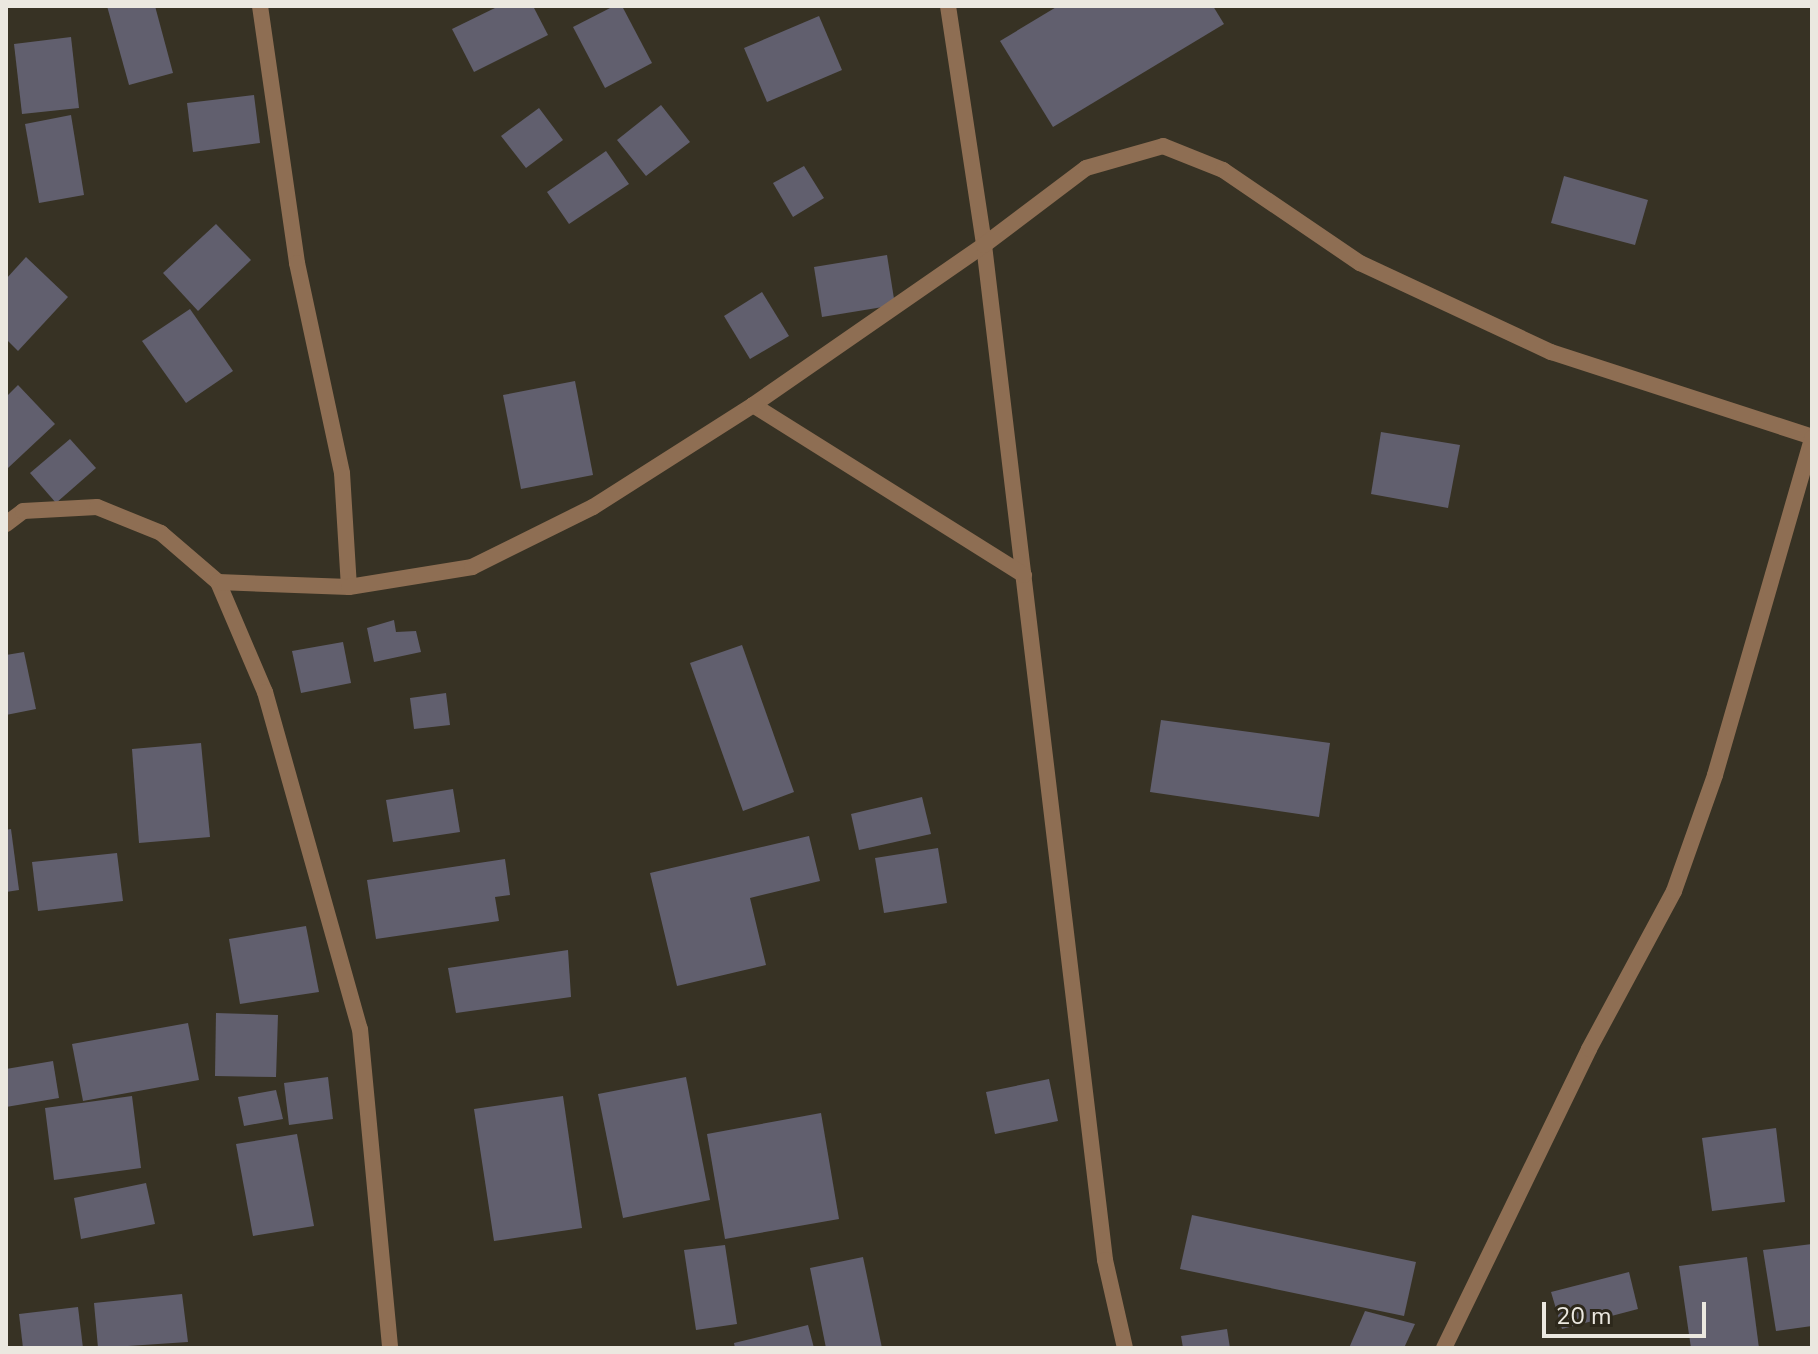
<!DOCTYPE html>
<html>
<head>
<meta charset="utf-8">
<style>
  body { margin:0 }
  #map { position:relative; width:1818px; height:1354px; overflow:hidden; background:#373224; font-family:"Nunito Sans",sans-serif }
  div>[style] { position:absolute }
  .building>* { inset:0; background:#615f6e }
  .minor>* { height:16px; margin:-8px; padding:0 8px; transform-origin:8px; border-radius:8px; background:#8e6e53 }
  .tertiary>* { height:16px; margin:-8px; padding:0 8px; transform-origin:8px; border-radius:8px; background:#8e6e53 }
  span { translate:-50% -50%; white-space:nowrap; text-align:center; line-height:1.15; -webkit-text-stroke:7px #2d281b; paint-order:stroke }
  .frame { position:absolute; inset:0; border:8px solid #ebe8e0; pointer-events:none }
  .scale { position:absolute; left:1542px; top:1302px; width:164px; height:36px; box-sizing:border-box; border:4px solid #ebe8e0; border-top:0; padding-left:10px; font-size:24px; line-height:28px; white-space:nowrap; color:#ebe8e0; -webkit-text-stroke:6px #2d281b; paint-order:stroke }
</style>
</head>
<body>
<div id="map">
  <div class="building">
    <div style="clip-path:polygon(107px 6px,155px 6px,173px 73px,129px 85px)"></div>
    <div style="clip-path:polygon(499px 6px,533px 6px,548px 35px,474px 72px,452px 29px)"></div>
    <div style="clip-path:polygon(614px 6px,622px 6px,652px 63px,605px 88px,573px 27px)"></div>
    <div style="clip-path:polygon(1058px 6px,1213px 6px,1224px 24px,1053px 127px,1000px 41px)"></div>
    <div style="clip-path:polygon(819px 16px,842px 70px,767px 102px,744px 48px)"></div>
    <div style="clip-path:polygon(71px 37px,79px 108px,22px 114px,14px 44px)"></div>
    <div style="clip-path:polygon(254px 95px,260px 143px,193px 152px,187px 103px)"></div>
    <div style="clip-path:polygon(661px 105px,690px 142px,646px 176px,617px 140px)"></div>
    <div style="clip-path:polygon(539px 108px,563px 140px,526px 168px,501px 136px)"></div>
    <div style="clip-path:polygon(71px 115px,84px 195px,39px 203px,25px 124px)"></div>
    <div style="clip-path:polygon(606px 151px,629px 184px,569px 224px,547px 192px)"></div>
    <div style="clip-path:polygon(804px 166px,824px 198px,793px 217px,773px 183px)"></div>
    <div style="clip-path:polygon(1564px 176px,1648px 200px,1635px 245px,1551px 223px)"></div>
    <div style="clip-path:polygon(216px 224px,251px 260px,198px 311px,163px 273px)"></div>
    <div style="clip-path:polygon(887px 255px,895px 305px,822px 317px,814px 267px)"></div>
    <div style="clip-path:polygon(26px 257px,68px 297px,18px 351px,6px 339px,6px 279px)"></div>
    <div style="clip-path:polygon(762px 292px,789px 336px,750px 359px,724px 316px)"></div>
    <div style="clip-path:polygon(190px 309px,233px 371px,186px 403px,142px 341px)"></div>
    <div style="clip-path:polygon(575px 381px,593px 475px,521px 489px,503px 395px)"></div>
    <div style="clip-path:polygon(18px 385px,55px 424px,8px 468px,6px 397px)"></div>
    <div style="clip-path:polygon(1381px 432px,1460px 445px,1448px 508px,1371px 494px)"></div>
    <div style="clip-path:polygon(70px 439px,96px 468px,56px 503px,30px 473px)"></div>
    <div style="clip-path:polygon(394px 620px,396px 632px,416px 631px,421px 652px,374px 662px,367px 628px)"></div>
    <div style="clip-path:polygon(343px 642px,351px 683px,301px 693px,292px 651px)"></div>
    <div style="clip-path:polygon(742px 645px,794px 792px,743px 811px,690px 663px)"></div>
    <div style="clip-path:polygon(24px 652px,36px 709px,6px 715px,6px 655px)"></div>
    <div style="clip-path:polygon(446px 693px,450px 725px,414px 729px,410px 698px)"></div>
    <div style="clip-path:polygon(1161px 720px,1330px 743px,1319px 817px,1150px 792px)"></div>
    <div style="clip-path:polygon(201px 743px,210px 837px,139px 843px,132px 749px)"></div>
    <div style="clip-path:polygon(453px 789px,460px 832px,393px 842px,386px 800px)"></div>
    <div style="clip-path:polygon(922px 797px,931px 834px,859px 850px,851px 814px)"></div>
    <div style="clip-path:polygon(11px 829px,19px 890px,6px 892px,6px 830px)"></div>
    <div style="clip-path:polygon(809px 836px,820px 881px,750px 898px,766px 965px,677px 986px,650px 873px)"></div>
    <div style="clip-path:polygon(938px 848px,947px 903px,884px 913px,875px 858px)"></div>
    <div style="clip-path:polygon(117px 853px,123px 901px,38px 911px,32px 862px)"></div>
    <div style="clip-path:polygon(505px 859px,510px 895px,495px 897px,499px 921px,376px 939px,367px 880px)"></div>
    <div style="clip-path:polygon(306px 926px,319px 992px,240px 1004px,229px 939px)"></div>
    <div style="clip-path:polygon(568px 950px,571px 997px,456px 1013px,448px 968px)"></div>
    <div style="clip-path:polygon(216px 1013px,278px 1015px,276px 1077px,215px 1076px)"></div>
    <div style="clip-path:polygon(188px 1023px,199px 1080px,83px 1101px,72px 1044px)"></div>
    <div style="clip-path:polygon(53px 1061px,59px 1098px,6px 1107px,6px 1069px)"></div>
    <div style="clip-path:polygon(328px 1077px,333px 1119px,289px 1125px,284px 1083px)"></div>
    <div style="clip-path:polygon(686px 1077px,710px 1200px,623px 1218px,598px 1094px)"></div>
    <div style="clip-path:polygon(1049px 1079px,1058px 1121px,995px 1134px,986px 1092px)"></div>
    <div style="clip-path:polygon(276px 1090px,283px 1119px,244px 1126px,238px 1097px)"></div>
    <div style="clip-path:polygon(132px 1096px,141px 1168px,54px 1180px,45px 1108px)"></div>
    <div style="clip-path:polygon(563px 1096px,582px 1228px,494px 1241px,474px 1109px)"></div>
    <div style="clip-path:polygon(821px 1113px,839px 1219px,725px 1239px,707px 1134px)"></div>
    <div style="clip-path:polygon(1776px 1128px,1785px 1202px,1712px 1211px,1702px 1138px)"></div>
    <div style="clip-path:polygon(297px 1134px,314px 1226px,253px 1236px,236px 1144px)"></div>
    <div style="clip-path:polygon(146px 1183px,155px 1224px,81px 1239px,74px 1198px)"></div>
    <div style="clip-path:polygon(1192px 1215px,1416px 1262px,1404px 1316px,1180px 1269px)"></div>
    <div style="clip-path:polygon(1812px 1244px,1812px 1326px,1776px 1331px,1763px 1250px)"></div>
    <div style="clip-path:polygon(725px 1245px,737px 1324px,696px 1330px,684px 1250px)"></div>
    <div style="clip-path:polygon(863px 1257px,882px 1348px,826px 1348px,810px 1268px)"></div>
    <div style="clip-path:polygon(1747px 1257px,1759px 1348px,1691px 1348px,1679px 1266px)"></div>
    <div style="clip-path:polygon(1629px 1272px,1638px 1309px,1562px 1329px,1551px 1292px)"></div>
    <div style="clip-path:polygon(182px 1294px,188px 1342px,98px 1348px,94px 1303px)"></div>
    <div style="clip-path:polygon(78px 1307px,83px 1348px,23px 1348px,19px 1314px)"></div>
    <div style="clip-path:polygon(1365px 1311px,1415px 1324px,1404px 1348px,1349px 1348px)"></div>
    <div style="clip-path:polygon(808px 1325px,814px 1348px,735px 1348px,734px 1343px)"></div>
    <div style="clip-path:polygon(1227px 1329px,1230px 1348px,1183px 1348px,1181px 1336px)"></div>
  </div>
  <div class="minor">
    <div style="left:260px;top:6px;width:260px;rotate:81.8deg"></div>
    <div style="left:297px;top:263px;width:215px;rotate:77.9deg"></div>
    <div style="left:342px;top:473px;width:114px;rotate:86.5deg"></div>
    <div style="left:948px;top:6px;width:242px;rotate:81.4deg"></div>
    <div style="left:984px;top:245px;width:1022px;rotate:83.2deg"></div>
    <div style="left:1105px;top:1260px;width:90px;rotate:77.2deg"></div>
    <div style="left:753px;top:405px;width:320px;rotate:32.1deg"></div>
    <div style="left:6px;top:524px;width:21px;rotate:-37deg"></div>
    <div style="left:23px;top:511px;width:74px;rotate:-3.1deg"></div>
    <div style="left:97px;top:507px;width:69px;rotate:22.1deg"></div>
    <div style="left:161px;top:533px;width:75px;rotate:40.7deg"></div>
    <div style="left:218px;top:582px;width:120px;rotate:66.9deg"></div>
    <div style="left:265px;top:692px;width:350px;rotate:74.3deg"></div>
    <div style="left:360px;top:1029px;width:320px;rotate:84.6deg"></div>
    <div style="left:218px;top:582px;width:131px;rotate:2.2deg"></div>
    <div style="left:349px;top:587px;width:125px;rotate:-9.2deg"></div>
    <div style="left:472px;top:567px;width:135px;rotate:-26.4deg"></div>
    <div style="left:593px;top:507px;width:190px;rotate:-32.5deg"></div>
    <div style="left:753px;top:405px;width:281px;rotate:-34.7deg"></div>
    <div style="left:984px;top:245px;width:128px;rotate:-37deg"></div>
    <div style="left:1086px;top:168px;width:80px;rotate:-15.9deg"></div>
    <div style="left:1163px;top:146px;width:65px;rotate:21.8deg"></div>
    <div style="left:1223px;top:170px;width:166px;rotate:34.2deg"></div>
    <div style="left:1360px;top:263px;width:211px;rotate:25deg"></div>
    <div style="left:1551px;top:352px;width:274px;rotate:18deg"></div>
  </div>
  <div class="tertiary">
    <div style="left:1444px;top:1348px;width:332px;rotate:-64.1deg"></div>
    <div style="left:1589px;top:1049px;width:179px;rotate:-61.7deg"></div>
    <div style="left:1674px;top:891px;width:123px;rotate:-70.5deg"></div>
    <div style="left:1715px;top:775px;width:351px;rotate:-73.9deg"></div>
  </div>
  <div class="frame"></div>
  <div class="scale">20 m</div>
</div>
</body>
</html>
